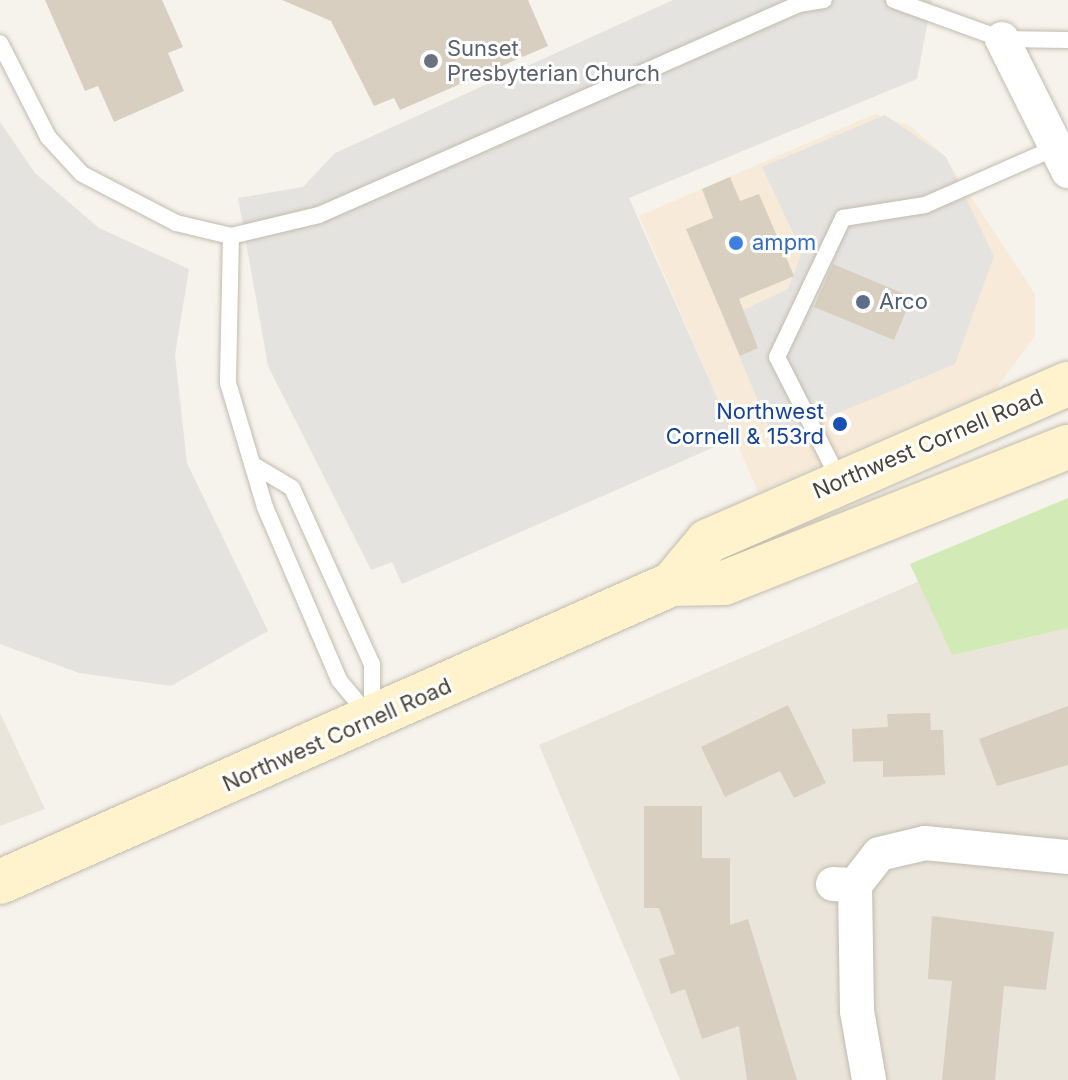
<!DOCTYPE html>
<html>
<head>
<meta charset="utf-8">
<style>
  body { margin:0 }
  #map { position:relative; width:1068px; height:1080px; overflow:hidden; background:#f6f3ec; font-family:Inter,sans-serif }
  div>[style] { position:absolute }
  .residential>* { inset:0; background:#eae5da }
  .commercial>* { inset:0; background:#f7ead8 }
  .green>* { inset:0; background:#d2eab5 }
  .parking>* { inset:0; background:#e5e3e0 }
  .building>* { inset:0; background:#d8cfc1 }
  .roads { filter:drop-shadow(0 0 2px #c2bbae) drop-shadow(0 0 2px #c2bbae) }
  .service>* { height:16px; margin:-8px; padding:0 8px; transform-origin:8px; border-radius:8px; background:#fff }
  .minor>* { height:34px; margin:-17px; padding:0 17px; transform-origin:17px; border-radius:17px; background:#fff }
  .secondary>* { height:44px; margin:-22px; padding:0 22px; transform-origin:22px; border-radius:22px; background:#fff3cd }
  .dots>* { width:22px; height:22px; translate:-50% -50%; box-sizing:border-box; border:4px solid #fff; border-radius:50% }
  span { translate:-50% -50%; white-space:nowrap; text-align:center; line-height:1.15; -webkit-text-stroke:6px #fff; paint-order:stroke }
  .worship-label { font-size:22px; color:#5b616d }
  .left { translate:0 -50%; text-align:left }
  .shop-label { font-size:22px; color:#366cbe }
  .service-label { font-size:22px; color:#4e5e75 }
  .transit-label { font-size:22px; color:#164399 }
  .right { translate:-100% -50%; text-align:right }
  .street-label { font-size:22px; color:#4b4439 }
</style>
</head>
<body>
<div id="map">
  <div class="residential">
    <div style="clip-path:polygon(1068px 517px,1068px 1080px,680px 1080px,539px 745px)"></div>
    <div style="clip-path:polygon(0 713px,45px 809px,0 826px)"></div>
  </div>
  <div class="commercial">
    <div style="clip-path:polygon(875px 114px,910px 126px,943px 154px,1035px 294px,1035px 336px,996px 389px,758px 492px,639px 216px)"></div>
  </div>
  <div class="green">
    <div style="clip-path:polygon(1068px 498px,1068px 628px,952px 655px,910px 564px)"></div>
  </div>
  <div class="parking">
    <div style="clip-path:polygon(673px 0,932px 0,917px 79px,629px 198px,735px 438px,402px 584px,392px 562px,371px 570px,268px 366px,238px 198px,303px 187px,335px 153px)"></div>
    <div style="clip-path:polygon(885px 115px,946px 157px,994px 256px,955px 364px,774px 440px,724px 319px,788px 289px,802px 252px,762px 167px)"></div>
    <div style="clip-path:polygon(0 122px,35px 173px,99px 228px,189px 269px,175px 355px,187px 463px,268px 631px,171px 686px,79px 673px,0 644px)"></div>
  </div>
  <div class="building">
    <div style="clip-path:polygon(45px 0,162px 0,183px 47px,168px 53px,184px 91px,114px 122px,98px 86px,85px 91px)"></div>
    <div style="clip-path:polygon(282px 0,528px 0,548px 46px,400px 110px,394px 98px,374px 106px,331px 21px)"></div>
    <div style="clip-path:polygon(730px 177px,740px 201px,759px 194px,794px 276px,739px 299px,758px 348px,740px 356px,686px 229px,713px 218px,702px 189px)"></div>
    <div style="clip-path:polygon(833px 264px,912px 297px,894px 340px,814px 307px)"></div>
    <div style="clip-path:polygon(788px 705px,826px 783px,794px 798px,780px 771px,725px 797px,701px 747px)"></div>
    <div style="clip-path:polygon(1068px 706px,1068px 765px,997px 786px,979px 739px)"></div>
    <div style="clip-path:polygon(930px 713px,931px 730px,943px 730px,945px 775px,883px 777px,883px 761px,853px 762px,852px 729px,888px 727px,887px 714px)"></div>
    <div style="clip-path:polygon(644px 806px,702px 806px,702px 858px,730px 858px,730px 925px,748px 919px,797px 1080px,747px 1080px,739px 1026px,702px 1039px,685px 989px,671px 994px,659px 959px,675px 954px,659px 908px,644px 908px)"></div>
    <div style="clip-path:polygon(932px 916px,1054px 932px,1046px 990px,1004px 986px,995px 1080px,942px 1080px,952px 981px,928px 979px)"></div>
  </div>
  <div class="roads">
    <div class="service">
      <div style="left:894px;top:0;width:115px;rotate:19.9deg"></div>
      <div style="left:1002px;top:39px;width:66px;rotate:0.9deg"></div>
      <div style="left:0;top:43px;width:106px;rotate:62.9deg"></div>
      <div style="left:48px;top:137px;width:50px;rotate:47.4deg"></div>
      <div style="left:82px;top:174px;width:106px;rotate:27.5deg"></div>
      <div style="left:176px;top:223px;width:57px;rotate:13.3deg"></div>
      <div style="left:231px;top:236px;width:90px;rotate:-13.4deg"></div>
      <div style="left:319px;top:215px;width:524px;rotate:-23.73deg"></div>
      <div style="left:799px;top:4px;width:25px;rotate:-9deg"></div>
      <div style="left:231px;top:236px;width:147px;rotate:91.2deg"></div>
      <div style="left:228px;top:383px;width:129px;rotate:73.4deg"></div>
      <div style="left:265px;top:507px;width:188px;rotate:66.8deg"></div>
      <div style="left:339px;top:680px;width:45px;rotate:50.4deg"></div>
      <div style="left:252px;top:464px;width:47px;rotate:31deg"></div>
      <div style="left:292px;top:488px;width:193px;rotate:65.6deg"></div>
      <div style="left:372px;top:664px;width:50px;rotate:90deg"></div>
      <div style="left:840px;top:481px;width:139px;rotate:-116.9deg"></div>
      <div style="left:777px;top:357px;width:154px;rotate:-64.6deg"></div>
      <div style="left:843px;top:218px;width:83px;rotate:-9deg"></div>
      <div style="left:925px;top:205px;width:144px;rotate:-23.7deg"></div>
    </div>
    <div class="minor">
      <div style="left:1002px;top:39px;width:148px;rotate:63.4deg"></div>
      <div style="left:833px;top:884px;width:22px;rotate:3deg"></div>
      <div style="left:855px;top:885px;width:39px;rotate:-52deg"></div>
      <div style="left:879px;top:854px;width:47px;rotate:-13.4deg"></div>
      <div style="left:925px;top:843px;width:144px;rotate:5.6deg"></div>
      <div style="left:855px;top:885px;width:126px;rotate:89.1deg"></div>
      <div style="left:857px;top:1011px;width:70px;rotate:80.1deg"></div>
    </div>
    <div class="secondary">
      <div style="left:672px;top:584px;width:56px;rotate:-50.1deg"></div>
      <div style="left:708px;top:541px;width:393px;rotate:-23.6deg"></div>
      <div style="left:0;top:882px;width:735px;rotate:-23.92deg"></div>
      <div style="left:672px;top:584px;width:52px;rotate:-1.1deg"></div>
      <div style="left:724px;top:583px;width:370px;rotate:-21.6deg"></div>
    </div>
  </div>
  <div class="dots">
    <div style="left:431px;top:61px;background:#6b7280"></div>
    <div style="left:736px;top:243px;background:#3f7fe0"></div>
    <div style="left:863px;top:302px;background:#5c6f8a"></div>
    <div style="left:840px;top:424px;background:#1a4fb4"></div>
  </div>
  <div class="worship-label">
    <span class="left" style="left:447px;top:61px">Sunset<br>Presbyterian Church</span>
  </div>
  <div class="shop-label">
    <span class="left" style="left:752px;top:243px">ampm</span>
  </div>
  <div class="service-label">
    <span class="left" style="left:879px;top:302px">Arco</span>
  </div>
  <div class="transit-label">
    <span class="right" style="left:824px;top:424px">Northwest<br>Cornell &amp; 153rd</span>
  </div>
  <div class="street-label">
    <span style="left:928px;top:444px;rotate:-23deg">Northwest Cornell Road</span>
    <span style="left:337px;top:735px;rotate:-24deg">Northwest Cornell Road</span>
  </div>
</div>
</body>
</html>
